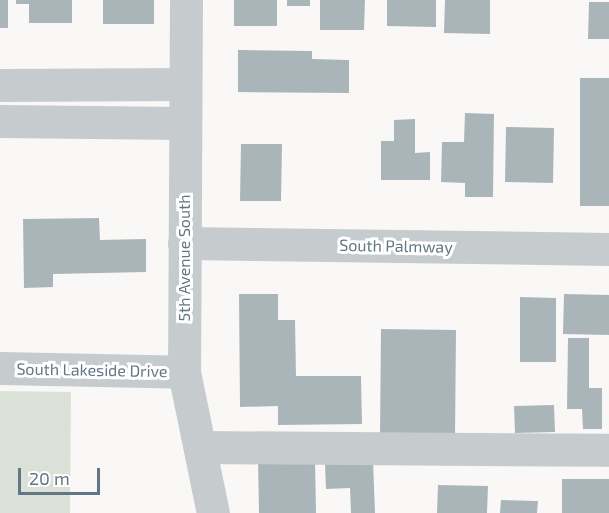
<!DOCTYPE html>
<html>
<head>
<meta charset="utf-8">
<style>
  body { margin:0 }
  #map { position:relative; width:609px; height:513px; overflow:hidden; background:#f9f8f6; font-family:"Exo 2",sans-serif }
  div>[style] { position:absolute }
  .green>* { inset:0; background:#dbe1d7 }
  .building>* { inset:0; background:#aab5ba }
  .minor>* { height:33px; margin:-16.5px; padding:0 16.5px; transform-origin:16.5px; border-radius:16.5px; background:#c6cbce }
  span { translate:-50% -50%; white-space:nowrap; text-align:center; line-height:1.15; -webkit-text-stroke:6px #fff; paint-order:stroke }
  .street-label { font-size:16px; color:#627783 }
  .scale { position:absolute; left:18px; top:468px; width:82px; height:27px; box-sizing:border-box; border:3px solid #627783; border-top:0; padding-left:8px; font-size:18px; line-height:21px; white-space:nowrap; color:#627783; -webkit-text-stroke:4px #fff; paint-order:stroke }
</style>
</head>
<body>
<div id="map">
  <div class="green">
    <div style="clip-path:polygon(0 391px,71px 392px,70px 513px,0 513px)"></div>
  </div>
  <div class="building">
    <div style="clip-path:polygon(0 0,8px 0,8px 28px,0 28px)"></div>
    <div style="clip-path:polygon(16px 0,72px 0,72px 23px,29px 23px,29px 4px,16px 4px)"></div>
    <div style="clip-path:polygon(103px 0,154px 0,154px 24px,103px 24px)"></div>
    <div style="clip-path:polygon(234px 0,277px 0,277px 26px,234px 26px)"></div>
    <div style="clip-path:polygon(287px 0,310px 0,310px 6px,287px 6px)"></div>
    <div style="clip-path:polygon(320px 0,365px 0,364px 30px,320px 30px)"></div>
    <div style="clip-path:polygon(387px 0,436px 0,436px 27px,387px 26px)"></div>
    <div style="clip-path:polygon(445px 0,490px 0,490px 34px,444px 33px)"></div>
    <div style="clip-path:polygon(589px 2px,609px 2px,609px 39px,588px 39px)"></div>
    <div style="clip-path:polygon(238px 50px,312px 51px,312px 59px,349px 60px,349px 93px,238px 92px)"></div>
    <div style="clip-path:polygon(580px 78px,609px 78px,609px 206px,580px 206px)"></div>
    <div style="clip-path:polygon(465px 113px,494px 114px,493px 197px,465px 197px,465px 183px,441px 182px,442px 142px,464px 142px)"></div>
    <div style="clip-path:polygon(415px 119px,415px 153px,430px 152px,430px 180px,381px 180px,381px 141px,394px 141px,394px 120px)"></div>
    <div style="clip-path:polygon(506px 127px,554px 128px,553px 183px,505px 182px)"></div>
    <div style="clip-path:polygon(241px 144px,282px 144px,281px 201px,240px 201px)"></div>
    <div style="clip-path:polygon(99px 218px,100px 240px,146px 239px,146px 272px,53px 274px,53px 287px,24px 288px,23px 219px)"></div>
    <div style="clip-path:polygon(239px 294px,278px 294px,278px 320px,295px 320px,296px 376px,361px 376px,362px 424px,278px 425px,278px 406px,240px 407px)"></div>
    <div style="clip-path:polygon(564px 294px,609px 295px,609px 335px,563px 334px)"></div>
    <div style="clip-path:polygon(520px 297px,556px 298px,556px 362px,520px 362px)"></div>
    <div style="clip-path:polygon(381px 329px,456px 330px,455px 436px,380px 436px)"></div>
    <div style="clip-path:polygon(568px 338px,589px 338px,589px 388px,602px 388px,602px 429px,583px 429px,582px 409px,567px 409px)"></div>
    <div style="clip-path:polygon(554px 405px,555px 432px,515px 433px,514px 406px)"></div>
    <div style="clip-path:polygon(258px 459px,315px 459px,316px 513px,259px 513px)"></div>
    <div style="clip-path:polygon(373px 461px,375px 513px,351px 513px,350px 488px,326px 489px,325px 464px)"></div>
    <div style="clip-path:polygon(562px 479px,609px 479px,609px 513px,562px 513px)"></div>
    <div style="clip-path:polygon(438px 485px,488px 486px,487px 513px,437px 513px)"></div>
    <div style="clip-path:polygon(501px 500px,538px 501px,537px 513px,500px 513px)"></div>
  </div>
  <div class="minor">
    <div style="left:186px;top:0;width:372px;rotate:90.3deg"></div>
    <div style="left:184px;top:372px;width:144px;rotate:78.4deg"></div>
    <div style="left:0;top:85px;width:184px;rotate:-0.3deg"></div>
    <div style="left:0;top:121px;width:184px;rotate:0.6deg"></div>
    <div style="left:184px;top:243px;width:425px;rotate:0.8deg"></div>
    <div style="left:0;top:368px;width:184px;rotate:1.2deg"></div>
    <div style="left:200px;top:447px;width:409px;rotate:0.4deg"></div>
  </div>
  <div class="street-label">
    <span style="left:396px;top:246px;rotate:1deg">South Palmway</span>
    <span style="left:184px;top:258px;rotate:-90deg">5th Avenue South</span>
    <span style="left:92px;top:370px;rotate:1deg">South Lakeside Drive</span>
  </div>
  <div class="scale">20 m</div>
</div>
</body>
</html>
